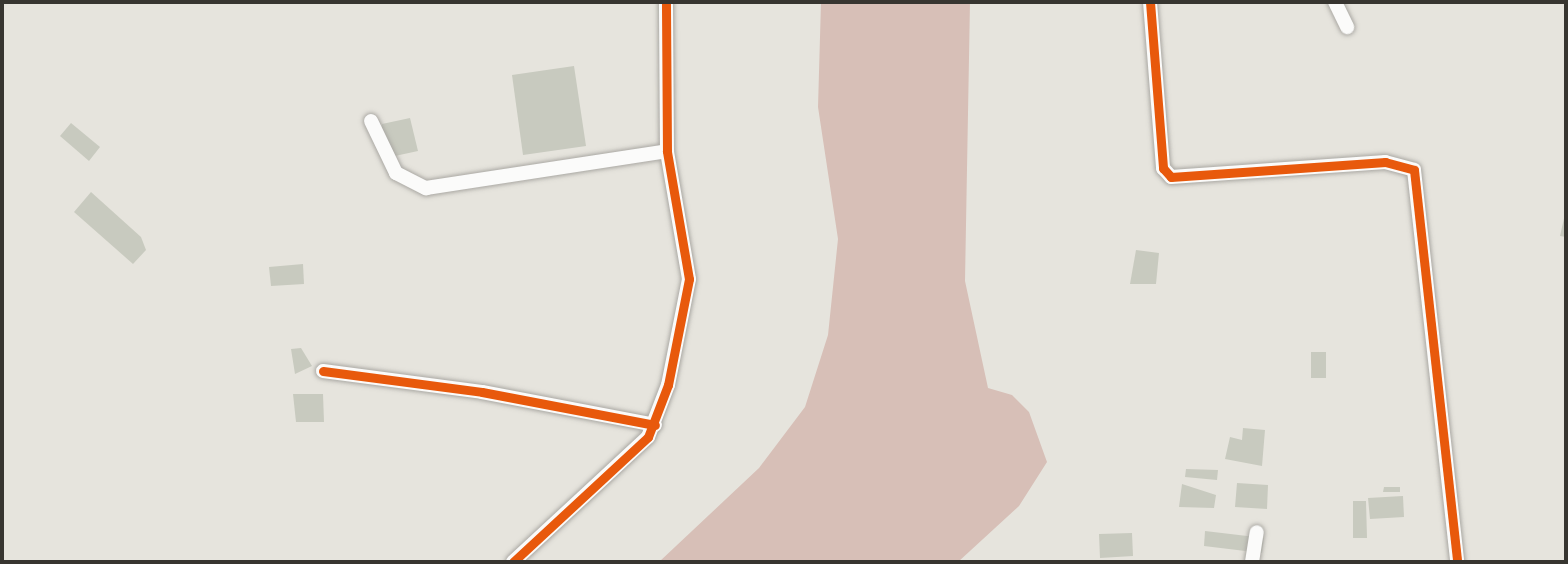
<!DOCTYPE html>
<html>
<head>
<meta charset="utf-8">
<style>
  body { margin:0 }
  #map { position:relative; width:1568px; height:564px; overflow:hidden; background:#e6e4dd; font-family:"Source Sans 3",sans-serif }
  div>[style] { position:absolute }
  .forest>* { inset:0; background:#d7bfb7 }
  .building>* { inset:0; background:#c8cabf }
  .roads { filter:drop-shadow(0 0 2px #aaa8a3) drop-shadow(0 0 2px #aaa8a3) }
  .minor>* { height:14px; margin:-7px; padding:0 7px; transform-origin:7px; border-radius:7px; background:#fbfbfa }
  .cycleway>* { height:9px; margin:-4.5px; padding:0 4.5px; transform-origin:4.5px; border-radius:4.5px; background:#e8590c }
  span { translate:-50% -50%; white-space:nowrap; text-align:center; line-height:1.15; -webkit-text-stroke:5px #f7f3e6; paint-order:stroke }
  .frame { position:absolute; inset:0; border:4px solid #373530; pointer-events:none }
</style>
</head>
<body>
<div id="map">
  <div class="forest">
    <div style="clip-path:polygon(821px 2px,970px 2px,965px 281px,988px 388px,1012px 395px,1029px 412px,1047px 462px,1019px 506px,958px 562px,659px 562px,759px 468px,805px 407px,828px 335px,838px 239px,818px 107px)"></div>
  </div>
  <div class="building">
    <div style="clip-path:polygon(574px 66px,586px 146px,523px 155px,512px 75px)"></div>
    <div style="clip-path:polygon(410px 118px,418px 151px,381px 159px,382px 124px)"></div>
    <div style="clip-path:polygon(71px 123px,100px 147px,89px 161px,60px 136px)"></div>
    <div style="clip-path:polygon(91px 192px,141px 237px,146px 250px,133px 264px,74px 212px)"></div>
    <div style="clip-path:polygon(1565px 214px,1566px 214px,1566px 237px,1560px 236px)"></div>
    <div style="clip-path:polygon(1136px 250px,1159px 253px,1156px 284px,1130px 284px)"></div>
    <div style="clip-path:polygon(303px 264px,304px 284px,271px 286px,269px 267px)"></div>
    <div style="clip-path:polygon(301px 348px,312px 366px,295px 374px,291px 349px)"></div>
    <div style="clip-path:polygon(1311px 352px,1326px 352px,1326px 378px,1311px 378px)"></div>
    <div style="clip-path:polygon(293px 394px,323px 394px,324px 422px,296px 422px)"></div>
    <div style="clip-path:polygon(1243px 428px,1265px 430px,1262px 466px,1225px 459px,1230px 437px,1242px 440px)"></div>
    <div style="clip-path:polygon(1186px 469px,1218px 470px,1217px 480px,1185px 477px)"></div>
    <div style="clip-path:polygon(1237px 483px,1268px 485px,1267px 509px,1235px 507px)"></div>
    <div style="clip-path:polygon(1182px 484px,1216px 495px,1214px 508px,1179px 507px)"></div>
    <div style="clip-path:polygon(1384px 487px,1400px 487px,1400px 492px,1383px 492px)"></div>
    <div style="clip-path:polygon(1403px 496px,1404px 517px,1370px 519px,1368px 498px)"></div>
    <div style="clip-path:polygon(1353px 501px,1366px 501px,1367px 538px,1353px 538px)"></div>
    <div style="clip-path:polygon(1205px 531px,1264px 538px,1262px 553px,1204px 546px)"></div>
    <div style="clip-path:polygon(1132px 533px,1133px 556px,1100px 558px,1099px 534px)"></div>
  </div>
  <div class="roads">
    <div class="minor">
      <div style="left:1150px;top:2px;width:167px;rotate:85.5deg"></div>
      <div style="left:1163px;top:168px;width:12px;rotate:48deg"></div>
      <div style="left:1171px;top:177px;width:215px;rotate:-4deg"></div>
      <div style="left:1385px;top:162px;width:30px;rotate:15deg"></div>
      <div style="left:1414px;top:170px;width:394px;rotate:83.7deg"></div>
      <div style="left:1335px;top:2px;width:28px;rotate:64deg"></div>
      <div style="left:371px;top:121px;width:58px;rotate:64.3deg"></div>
      <div style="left:396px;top:173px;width:34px;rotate:27deg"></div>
      <div style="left:426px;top:188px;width:244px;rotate:-8.7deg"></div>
      <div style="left:323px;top:371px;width:160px;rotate:7.5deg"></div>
      <div style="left:482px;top:392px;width:176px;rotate:10.8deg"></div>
      <div style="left:513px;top:562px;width:184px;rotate:-42.8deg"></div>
      <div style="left:648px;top:437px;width:56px;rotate:-69deg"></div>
      <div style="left:668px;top:385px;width:108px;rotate:-78.8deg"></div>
      <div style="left:689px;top:279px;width:130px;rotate:-99.8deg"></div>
      <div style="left:667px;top:151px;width:149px;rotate:-90.4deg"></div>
      <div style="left:1252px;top:562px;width:30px;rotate:-81deg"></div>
    </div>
  </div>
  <div class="cycleway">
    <div style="left:1150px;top:2px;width:167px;rotate:85.5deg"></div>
    <div style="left:1163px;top:168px;width:12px;rotate:48deg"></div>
    <div style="left:1171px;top:177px;width:215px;rotate:-4deg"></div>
    <div style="left:1385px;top:162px;width:30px;rotate:15deg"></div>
    <div style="left:1414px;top:170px;width:394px;rotate:83.7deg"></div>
    <div style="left:323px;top:371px;width:160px;rotate:7.5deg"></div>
    <div style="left:482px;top:392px;width:176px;rotate:10.8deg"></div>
    <div style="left:513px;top:562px;width:184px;rotate:-42.8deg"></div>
    <div style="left:648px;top:437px;width:56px;rotate:-69deg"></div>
    <div style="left:668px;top:385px;width:108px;rotate:-78.8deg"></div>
    <div style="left:689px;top:279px;width:130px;rotate:-99.8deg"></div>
    <div style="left:667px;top:151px;width:149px;rotate:-90.4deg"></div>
  </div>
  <div class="frame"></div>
</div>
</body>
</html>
